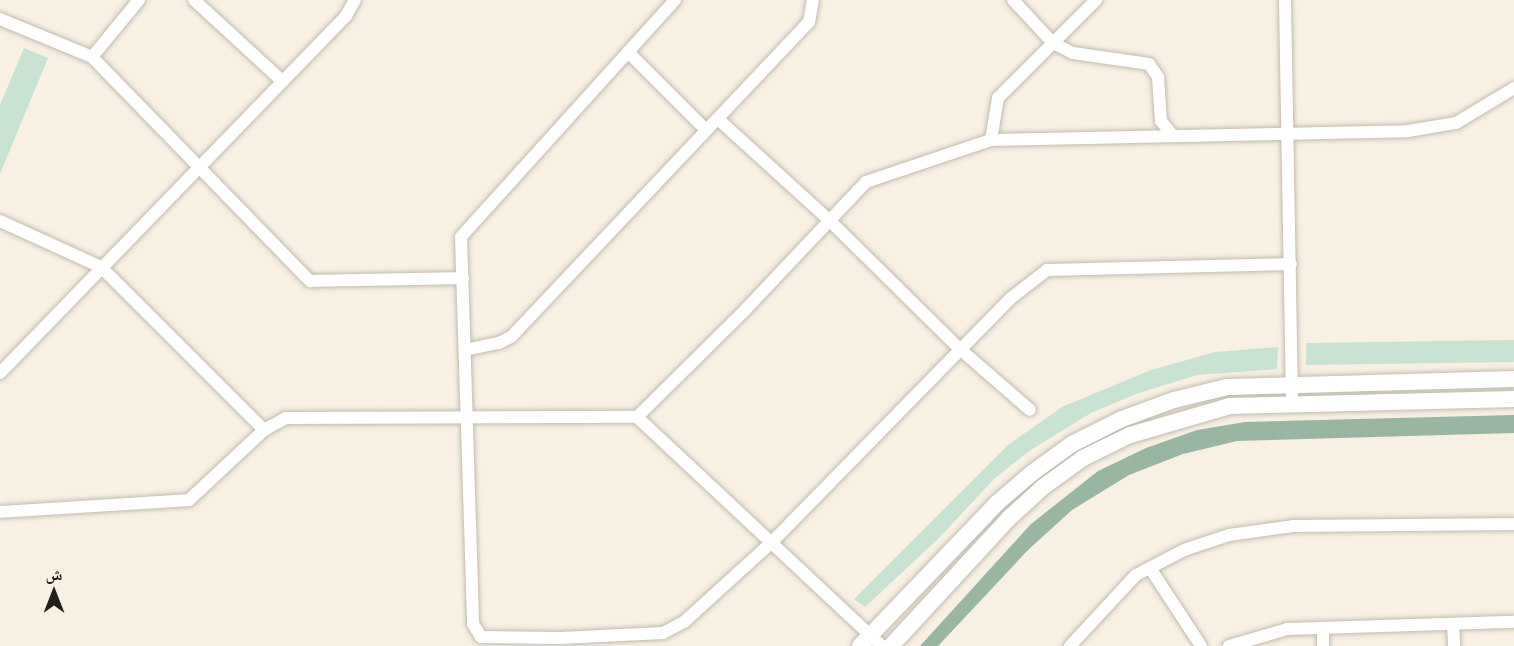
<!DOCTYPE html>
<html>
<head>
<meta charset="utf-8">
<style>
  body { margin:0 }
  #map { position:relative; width:1514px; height:646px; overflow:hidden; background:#f7f0e3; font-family:"Archivo Narrow","Noto Naskh Arabic",sans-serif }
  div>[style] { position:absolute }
  .green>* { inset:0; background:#c8e3d1 }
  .forest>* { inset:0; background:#98b6a2 }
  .roads { filter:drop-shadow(0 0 2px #c2bcaf) drop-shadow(0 0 2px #c2bcaf) }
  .minor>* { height:12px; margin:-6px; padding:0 6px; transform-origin:6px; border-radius:6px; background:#fff }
  .tertiary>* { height:16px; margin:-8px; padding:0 8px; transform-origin:8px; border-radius:8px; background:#fff }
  span { translate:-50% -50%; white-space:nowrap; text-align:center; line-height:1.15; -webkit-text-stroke:5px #f7f0e3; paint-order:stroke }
  .north { position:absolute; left:24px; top:562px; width:60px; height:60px; -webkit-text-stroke:4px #f7f0e3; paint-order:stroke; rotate:0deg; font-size:16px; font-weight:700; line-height:24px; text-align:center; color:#211f1a }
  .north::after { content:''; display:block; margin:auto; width:21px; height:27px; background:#211f1a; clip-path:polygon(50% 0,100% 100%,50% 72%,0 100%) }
</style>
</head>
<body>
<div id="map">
  <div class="green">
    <div style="clip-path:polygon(24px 48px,48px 58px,0 174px,0 105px)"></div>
    <div style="clip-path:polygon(1514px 340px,1514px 362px,1306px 365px,1306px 343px)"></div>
    <div style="clip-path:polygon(1278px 347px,1277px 369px,1197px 375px,1136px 394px,1091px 413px,1029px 451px,994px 479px,939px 538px,865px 607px,854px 599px,1008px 445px,1062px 407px,1151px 370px,1215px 352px)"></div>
  </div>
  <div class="forest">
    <div style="clip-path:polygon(1514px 415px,1514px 433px,1237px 441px,1183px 454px,1129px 475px,1072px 510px,1028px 550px,938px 646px,920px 646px,1031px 524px,1098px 471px,1146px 448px,1197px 430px,1245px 422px)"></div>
  </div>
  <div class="roads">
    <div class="minor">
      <div style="left:194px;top:0;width:120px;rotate:42.6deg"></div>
      <div style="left:675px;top:0;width:319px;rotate:132.1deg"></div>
      <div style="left:461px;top:237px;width:387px;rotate:88.2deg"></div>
      <div style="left:473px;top:624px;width:15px;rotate:58deg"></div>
      <div style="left:481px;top:637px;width:79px;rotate:0.7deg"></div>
      <div style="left:560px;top:638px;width:103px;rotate:-2.8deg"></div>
      <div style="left:663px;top:633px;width:24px;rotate:-28deg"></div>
      <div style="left:684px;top:622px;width:120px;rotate:-42.3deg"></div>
      <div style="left:773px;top:541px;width:340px;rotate:-45.6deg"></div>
      <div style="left:1011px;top:298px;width:46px;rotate:-37.9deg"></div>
      <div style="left:1047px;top:270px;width:244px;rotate:-1.4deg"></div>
      <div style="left:1013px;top:0;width:59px;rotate:47.1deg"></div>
      <div style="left:1053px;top:43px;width:22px;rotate:27deg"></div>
      <div style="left:1073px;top:53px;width:77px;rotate:8.2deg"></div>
      <div style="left:1149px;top:64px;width:16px;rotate:55deg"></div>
      <div style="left:1158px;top:77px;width:44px;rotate:86.1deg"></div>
      <div style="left:1161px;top:121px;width:19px;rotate:51deg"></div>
      <div style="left:1285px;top:0;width:405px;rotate:89deg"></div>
      <div style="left:0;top:19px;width:100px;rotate:22.4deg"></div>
      <div style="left:92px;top:57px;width:313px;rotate:45.8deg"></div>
      <div style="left:310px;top:281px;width:153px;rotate:-1.1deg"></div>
      <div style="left:628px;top:52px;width:110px;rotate:45deg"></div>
      <div style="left:92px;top:57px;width:74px;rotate:-50.5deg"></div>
      <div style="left:718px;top:119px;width:151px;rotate:42.3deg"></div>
      <div style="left:830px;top:221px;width:184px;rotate:44.6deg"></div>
      <div style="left:961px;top:350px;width:91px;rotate:41deg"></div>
      <div style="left:991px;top:140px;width:43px;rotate:-80.5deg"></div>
      <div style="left:998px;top:98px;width:139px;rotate:-45deg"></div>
      <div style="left:0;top:221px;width:111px;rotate:24.5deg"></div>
      <div style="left:101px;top:267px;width:231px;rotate:45deg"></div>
      <div style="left:465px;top:350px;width:35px;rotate:-12deg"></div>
      <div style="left:499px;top:343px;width:13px;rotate:-27deg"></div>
      <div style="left:511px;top:337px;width:434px;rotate:-46.6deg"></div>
      <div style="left:809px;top:22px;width:22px;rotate:-80deg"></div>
      <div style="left:0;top:373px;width:497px;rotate:-45.9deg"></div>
      <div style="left:346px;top:16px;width:18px;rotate:-61deg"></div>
      <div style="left:637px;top:417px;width:153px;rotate:-44.7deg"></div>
      <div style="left:746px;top:309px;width:175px;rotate:-46.6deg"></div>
      <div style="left:866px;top:182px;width:132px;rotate:-18.6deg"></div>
      <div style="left:991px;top:140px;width:417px;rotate:-1.2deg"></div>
      <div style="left:1408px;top:131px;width:49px;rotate:-9.5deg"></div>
      <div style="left:1456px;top:123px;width:68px;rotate:-31.1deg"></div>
      <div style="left:0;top:512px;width:189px;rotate:-3.6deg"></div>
      <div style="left:189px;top:500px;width:103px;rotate:-43deg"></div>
      <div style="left:264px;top:430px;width:25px;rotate:-29deg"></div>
      <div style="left:286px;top:418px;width:351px;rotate:-0.2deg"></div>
      <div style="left:637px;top:417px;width:335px;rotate:43.1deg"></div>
      <div style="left:1150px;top:568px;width:93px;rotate:56.8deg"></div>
      <div style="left:1453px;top:624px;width:22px;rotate:87deg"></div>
      <div style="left:1323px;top:628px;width:18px;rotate:90deg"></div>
      <div style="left:1070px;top:646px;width:97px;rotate:-47.1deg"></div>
      <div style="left:1136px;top:575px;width:54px;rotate:-27.5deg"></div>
      <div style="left:1184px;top:550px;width:47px;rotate:-18.4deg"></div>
      <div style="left:1229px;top:535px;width:66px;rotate:-7.9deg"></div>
      <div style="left:1294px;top:526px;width:220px;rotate:-0.5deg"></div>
      <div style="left:1229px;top:646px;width:60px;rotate:-16.3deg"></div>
      <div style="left:1287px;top:629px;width:227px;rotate:-1.8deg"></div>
    </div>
    <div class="tertiary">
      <div style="left:860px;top:646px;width:198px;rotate:-46.2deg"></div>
      <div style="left:997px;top:503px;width:46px;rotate:-40.6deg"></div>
      <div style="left:1032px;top:473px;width:49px;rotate:-35.9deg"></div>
      <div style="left:1072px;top:444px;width:56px;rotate:-26.6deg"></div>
      <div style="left:1122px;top:419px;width:55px;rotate:-20.1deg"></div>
      <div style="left:1174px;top:400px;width:55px;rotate:-13.8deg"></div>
      <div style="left:1227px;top:387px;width:287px;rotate:-1.6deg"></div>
      <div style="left:891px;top:646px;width:173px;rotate:-47.3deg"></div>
      <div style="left:1008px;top:519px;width:47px;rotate:-42.4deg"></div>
      <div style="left:1043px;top:487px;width:49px;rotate:-35.9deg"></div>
      <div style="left:1083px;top:458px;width:52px;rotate:-26.1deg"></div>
      <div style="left:1130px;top:435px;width:104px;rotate:-16.2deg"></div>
      <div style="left:1230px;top:406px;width:284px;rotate:-1.4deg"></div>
    </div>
  </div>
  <div class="north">ش</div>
</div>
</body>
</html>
